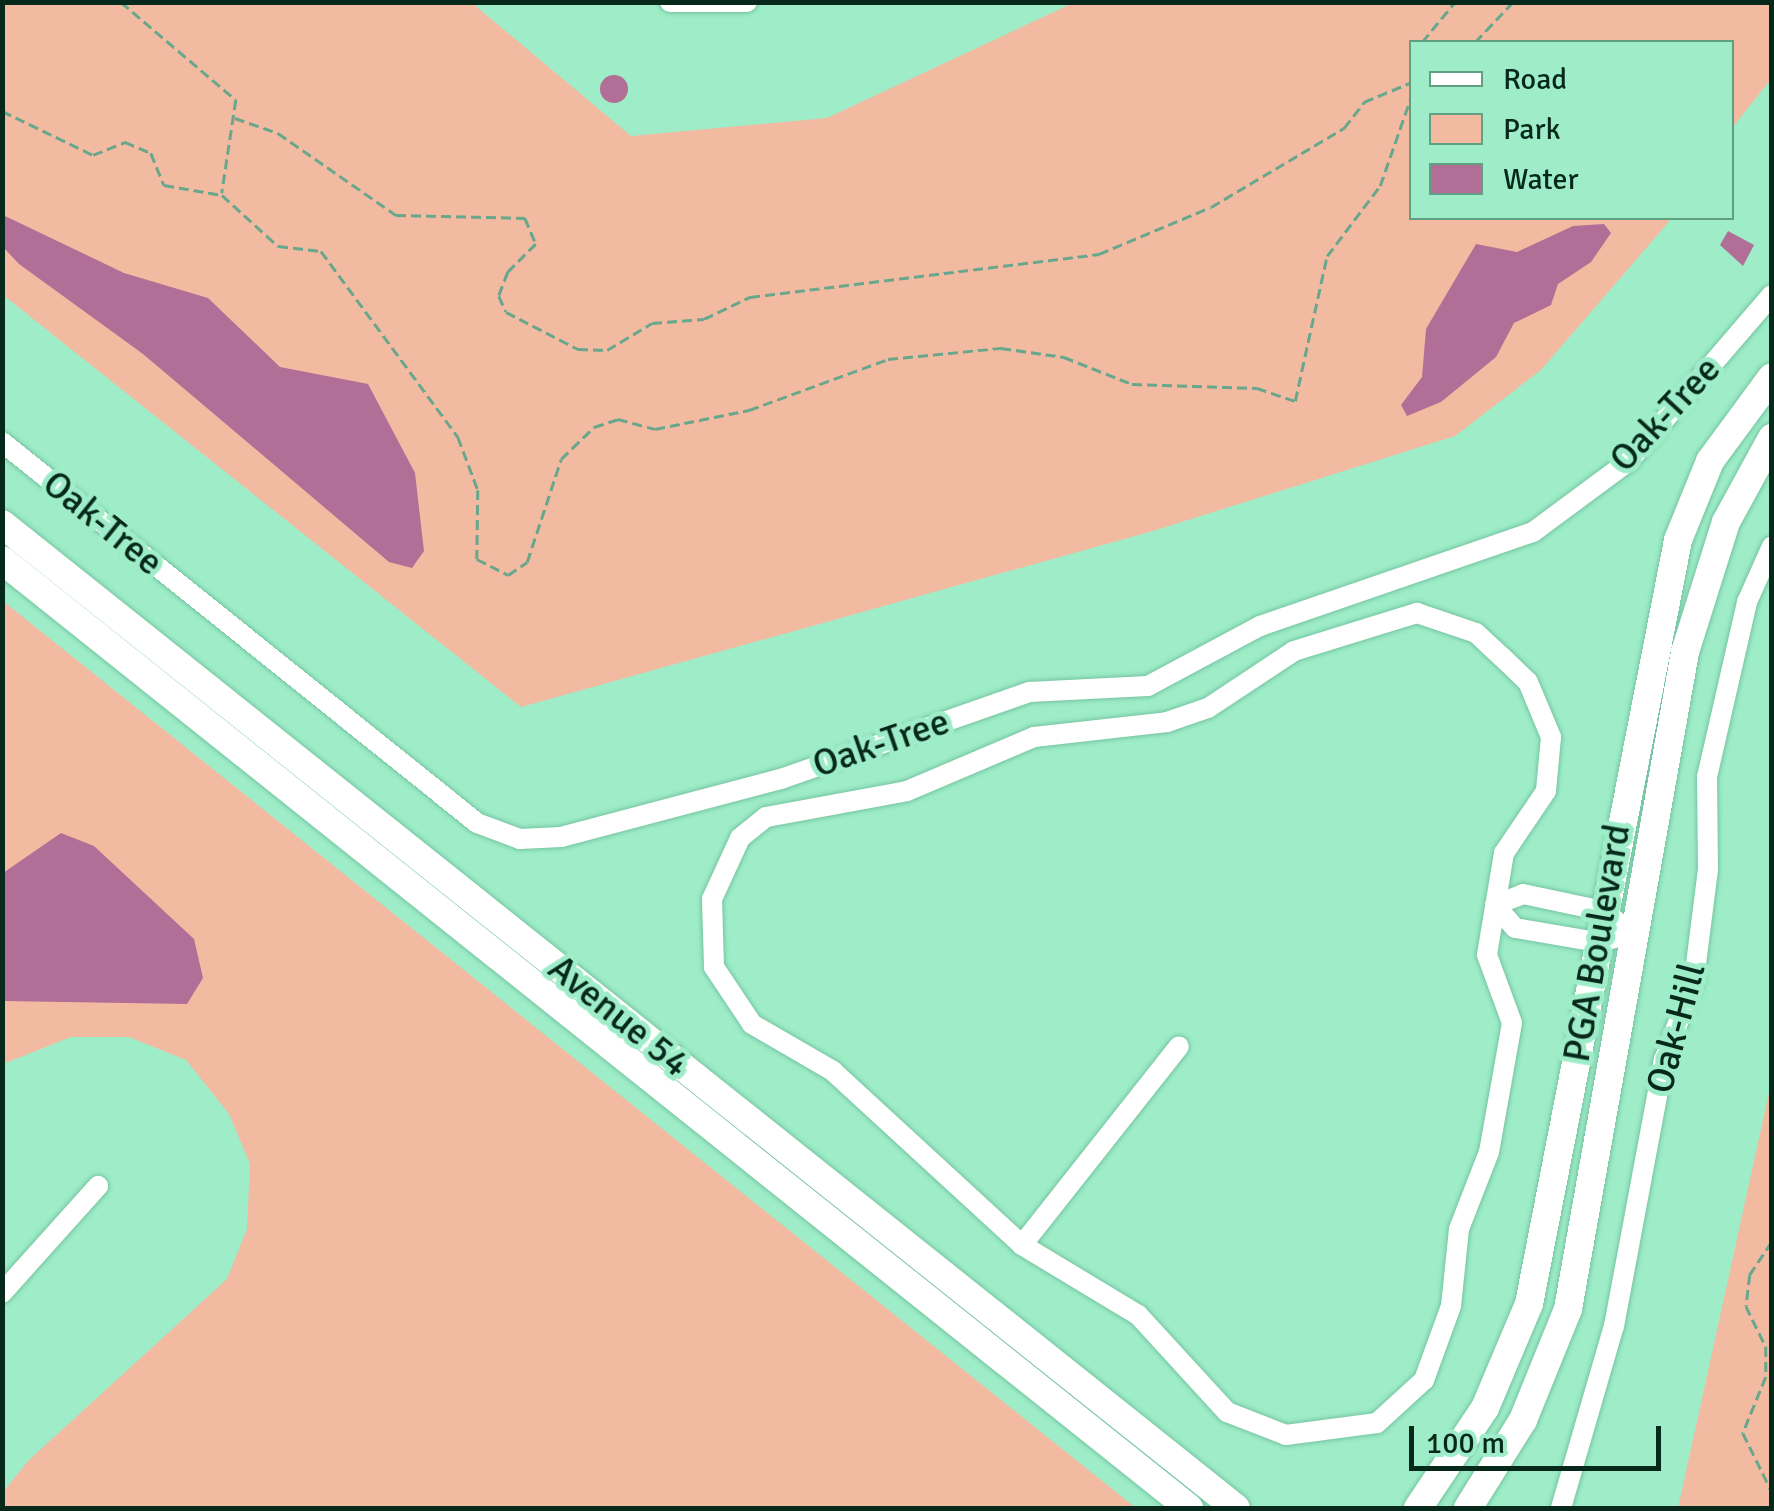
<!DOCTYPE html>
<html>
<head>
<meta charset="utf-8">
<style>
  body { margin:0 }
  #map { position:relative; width:1774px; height:1511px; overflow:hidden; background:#9eedc8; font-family:Signika,sans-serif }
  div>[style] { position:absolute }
  .green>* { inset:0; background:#f3baa2 }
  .water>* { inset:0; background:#b16e96 }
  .round { border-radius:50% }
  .path>* { height:2.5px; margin-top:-1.25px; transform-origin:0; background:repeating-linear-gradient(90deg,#68a78b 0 10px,transparent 0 15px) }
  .roads { filter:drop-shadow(0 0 2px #76c4a1) drop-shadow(0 0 2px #76c4a1) }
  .street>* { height:20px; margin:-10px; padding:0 10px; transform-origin:10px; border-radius:10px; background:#fff }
  .secondary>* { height:28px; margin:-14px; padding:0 14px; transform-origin:14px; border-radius:14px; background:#fff }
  span { translate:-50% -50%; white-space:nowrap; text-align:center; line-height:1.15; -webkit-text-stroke:10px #9eedc8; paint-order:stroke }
  .street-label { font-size:38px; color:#06291b }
  .frame { position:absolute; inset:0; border:5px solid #06291b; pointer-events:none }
  .legend { position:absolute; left:1409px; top:40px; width:325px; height:180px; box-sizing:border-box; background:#9eedc8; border:2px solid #619f83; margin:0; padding:12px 18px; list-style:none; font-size:30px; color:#06291b }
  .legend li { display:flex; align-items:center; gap:20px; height:50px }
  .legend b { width:50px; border:2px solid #619f83 }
  .scale { position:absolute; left:1409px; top:1426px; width:252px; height:45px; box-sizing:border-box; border:5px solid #06291b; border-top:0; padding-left:12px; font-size:30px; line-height:35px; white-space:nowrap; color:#06291b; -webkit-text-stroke:8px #9eedc8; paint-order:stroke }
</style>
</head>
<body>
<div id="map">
  <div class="green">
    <div style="clip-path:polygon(1075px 2px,1771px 3px,1772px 78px,1732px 128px,1732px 42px,1412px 42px,1412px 218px,1672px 218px,1541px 370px,1455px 436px,1153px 531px,521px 707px,3px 295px,2px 3px,472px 3px,631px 136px,827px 118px)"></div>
    <div style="clip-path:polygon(3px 601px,1136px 1508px,3px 1508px,3px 1492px,29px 1460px,227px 1279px,247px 1229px,250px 1164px,229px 1114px,186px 1060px,129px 1037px,71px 1037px,3px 1064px)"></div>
    <div style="clip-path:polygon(1771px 1084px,1771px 1508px,1678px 1508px,1770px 1088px)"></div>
  </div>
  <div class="water">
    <div class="round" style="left:600px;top:75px;width:28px;height:28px"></div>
    <div style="clip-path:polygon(3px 215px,124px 273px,208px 298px,280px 367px,368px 384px,415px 473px,424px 551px,412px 568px,389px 562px,143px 354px,19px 264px,3px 247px)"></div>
    <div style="clip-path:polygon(1604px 224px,1611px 233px,1591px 262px,1558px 284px,1551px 305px,1514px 323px,1496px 357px,1441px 402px,1407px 416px,1401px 405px,1422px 377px,1426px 329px,1476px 244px,1517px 252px,1573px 226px)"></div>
    <div style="clip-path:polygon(1728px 231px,1754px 245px,1743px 266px,1720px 245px)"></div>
    <div style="clip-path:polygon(61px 833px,94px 846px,194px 939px,203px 978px,187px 1004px,3px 1001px,3px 873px)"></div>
  </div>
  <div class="path">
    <div style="left:121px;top:2px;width:151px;rotate:40.4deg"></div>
    <div style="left:236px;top:100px;width:94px;rotate:98.6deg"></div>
    <div style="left:1422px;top:42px;width:52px;rotate:-50.5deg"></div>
    <div style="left:1475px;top:42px;width:55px;rotate:-46.5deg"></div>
    <div style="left:2px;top:111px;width:101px;rotate:25.8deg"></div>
    <div style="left:93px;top:155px;width:35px;rotate:-22deg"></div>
    <div style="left:125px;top:142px;width:28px;rotate:23deg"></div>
    <div style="left:151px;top:153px;width:35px;rotate:68deg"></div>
    <div style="left:164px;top:185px;width:59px;rotate:9.8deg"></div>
    <div style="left:222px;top:195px;width:76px;rotate:42.3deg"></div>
    <div style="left:278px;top:246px;width:43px;rotate:6.6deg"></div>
    <div style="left:321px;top:251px;width:231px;rotate:53.6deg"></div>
    <div style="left:458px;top:437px;width:57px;rotate:69.3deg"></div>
    <div style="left:478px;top:490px;width:69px;rotate:90.8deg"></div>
    <div style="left:477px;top:559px;width:35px;rotate:27deg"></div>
    <div style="left:508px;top:575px;width:23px;rotate:-34deg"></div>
    <div style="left:527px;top:562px;width:108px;rotate:-71.7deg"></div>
    <div style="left:561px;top:459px;width:46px;rotate:-44.1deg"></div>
    <div style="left:594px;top:427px;width:25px;rotate:-18deg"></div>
    <div style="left:618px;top:419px;width:38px;rotate:15deg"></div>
    <div style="left:655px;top:429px;width:96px;rotate:-11.4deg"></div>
    <div style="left:749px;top:410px;width:148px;rotate:-20.1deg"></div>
    <div style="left:888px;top:359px;width:114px;rotate:-5.6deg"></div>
    <div style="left:1001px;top:348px;width:64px;rotate:8.1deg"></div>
    <div style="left:1064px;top:357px;width:73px;rotate:21.7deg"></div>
    <div style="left:1132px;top:384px;width:125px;rotate:1.8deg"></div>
    <div style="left:1257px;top:388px;width:40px;rotate:18.9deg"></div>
    <div style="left:1295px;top:401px;width:148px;rotate:-77.6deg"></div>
    <div style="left:1327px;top:256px;width:88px;rotate:-52.9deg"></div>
    <div style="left:1380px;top:186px;width:97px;rotate:-70.8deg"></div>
    <div style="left:235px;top:118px;width:46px;rotate:19.2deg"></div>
    <div style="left:278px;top:133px;width:144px;rotate:34.8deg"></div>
    <div style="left:396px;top:215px;width:129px;rotate:1.3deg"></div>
    <div style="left:525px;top:218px;width:28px;rotate:67deg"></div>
    <div style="left:536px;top:244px;width:40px;rotate:135deg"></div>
    <div style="left:508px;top:272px;width:26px;rotate:111deg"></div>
    <div style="left:499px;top:296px;width:17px;rotate:66deg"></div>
    <div style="left:506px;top:312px;width:81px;rotate:27.2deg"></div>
    <div style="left:578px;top:349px;width:29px;rotate:2deg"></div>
    <div style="left:607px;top:350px;width:52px;rotate:-31deg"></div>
    <div style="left:652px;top:323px;width:52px;rotate:-4.4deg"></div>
    <div style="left:704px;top:319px;width:51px;rotate:-25.6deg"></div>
    <div style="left:750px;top:297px;width:352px;rotate:-7deg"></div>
    <div style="left:1099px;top:254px;width:121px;rotate:-22.8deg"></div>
    <div style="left:1211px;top:207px;width:155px;rotate:-30.7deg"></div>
    <div style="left:1344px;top:128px;width:33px;rotate:-52deg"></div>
    <div style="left:1364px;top:102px;width:52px;rotate:-22.6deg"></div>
    <div style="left:1772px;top:1242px;width:40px;rotate:124deg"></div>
    <div style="left:1750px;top:1275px;width:31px;rotate:97deg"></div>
    <div style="left:1746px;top:1306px;width:46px;rotate:64deg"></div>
    <div style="left:1766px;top:1347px;width:30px;rotate:90deg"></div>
    <div style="left:1766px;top:1377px;width:61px;rotate:112.3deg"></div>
    <div style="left:1743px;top:1433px;width:66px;rotate:63.8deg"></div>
  </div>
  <div class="roads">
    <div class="street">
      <div style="left:670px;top:2px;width:77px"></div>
      <div style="left:2px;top:442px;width:609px;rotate:38.73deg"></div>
      <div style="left:477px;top:823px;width:46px;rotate:20.4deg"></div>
      <div style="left:520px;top:839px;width:41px;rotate:-2.8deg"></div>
      <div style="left:561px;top:837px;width:228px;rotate:-14.8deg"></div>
      <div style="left:781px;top:779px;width:263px;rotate:-19.3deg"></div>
      <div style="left:1029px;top:692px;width:119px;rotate:-2.9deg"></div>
      <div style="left:1148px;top:686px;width:127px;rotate:-28.2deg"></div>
      <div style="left:1260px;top:626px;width:289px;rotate:-19deg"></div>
      <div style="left:1533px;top:532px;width:119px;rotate:-36.5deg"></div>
      <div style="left:1629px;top:461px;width:219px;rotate:-49.3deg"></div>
      <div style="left:1417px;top:613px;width:62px;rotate:18.7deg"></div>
      <div style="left:1476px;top:633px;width:35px;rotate:43deg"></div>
      <div style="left:1502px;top:657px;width:36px;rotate:44deg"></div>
      <div style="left:1528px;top:682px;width:60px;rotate:67.3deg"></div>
      <div style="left:1551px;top:737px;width:54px;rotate:95.3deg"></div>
      <div style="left:1546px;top:791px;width:75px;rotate:124.1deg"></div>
      <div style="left:1504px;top:853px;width:103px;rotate:99.5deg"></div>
      <div style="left:1487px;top:955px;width:72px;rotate:69.8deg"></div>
      <div style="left:1512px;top:1023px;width:131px;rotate:100.1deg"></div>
      <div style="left:1489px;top:1152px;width:83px;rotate:111.3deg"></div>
      <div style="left:1459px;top:1229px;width:77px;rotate:95.9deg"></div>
      <div style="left:1451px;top:1306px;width:79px;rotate:110deg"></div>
      <div style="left:1424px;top:1380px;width:64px;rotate:137.5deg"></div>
      <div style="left:1377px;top:1423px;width:92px;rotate:172.5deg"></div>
      <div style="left:1286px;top:1435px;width:63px;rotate:-158.7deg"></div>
      <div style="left:1227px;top:1412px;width:132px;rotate:-132.5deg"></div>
      <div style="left:1138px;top:1315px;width:135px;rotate:-148.9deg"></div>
      <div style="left:1022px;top:1245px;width:257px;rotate:-137.4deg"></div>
      <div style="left:833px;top:1071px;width:94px;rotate:-149.9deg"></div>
      <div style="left:752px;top:1024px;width:69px;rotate:-123.7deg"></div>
      <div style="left:714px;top:967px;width:68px;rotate:-91.7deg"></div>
      <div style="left:712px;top:899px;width:67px;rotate:-65.3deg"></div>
      <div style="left:740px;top:838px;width:33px;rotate:-39deg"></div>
      <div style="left:766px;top:817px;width:143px;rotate:-10.4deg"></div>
      <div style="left:907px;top:791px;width:138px;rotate:-23deg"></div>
      <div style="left:1034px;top:737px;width:134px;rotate:-6.4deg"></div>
      <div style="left:1167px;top:722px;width:43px;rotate:-18.9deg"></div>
      <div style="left:1208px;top:708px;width:103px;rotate:-33.5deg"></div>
      <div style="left:1294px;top:651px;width:129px;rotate:-17.2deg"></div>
      <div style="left:1523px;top:894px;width:82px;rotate:12deg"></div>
      <div style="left:1603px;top:911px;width:39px;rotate:37deg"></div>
      <div style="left:1634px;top:934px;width:38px;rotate:168deg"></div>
      <div style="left:1597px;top:942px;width:83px;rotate:-170.3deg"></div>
      <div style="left:1515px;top:928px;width:30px;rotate:-131deg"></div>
      <div style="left:1495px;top:905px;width:30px;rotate:-21deg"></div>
      <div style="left:1022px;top:1245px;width:253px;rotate:-51.7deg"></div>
      <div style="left:2px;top:1293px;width:144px;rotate:-48.1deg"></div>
      <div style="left:1561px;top:1508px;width:190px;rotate:-73.8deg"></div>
      <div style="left:1614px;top:1326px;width:271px;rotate:-79.4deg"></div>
      <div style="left:1664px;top:1060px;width:85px;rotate:-69.4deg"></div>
      <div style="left:1694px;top:980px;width:112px;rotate:-82.8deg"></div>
      <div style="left:1708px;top:869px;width:92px;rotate:-90.6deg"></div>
      <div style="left:1707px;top:777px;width:180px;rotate:-77.1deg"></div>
      <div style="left:1747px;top:602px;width:61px;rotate:-65.9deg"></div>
    </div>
    <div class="secondary">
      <div style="left:2px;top:524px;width:1578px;rotate:38.57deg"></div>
      <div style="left:2px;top:560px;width:1519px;rotate:38.61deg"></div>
      <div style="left:1418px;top:1508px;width:120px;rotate:-56.2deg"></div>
      <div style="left:1485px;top:1408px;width:113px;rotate:-67.1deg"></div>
      <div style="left:1529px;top:1304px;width:778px;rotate:-78.96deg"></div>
      <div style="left:1678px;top:540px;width:85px;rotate:-67.9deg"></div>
      <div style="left:1710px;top:461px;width:104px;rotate:-53.6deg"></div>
      <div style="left:1468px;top:1508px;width:104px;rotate:-58deg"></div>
      <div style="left:1523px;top:1420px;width:120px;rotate:-67.9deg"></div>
      <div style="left:1568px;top:1309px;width:667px;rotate:-79.9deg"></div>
      <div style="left:1685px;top:652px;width:136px;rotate:-72.5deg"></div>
      <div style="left:1726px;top:522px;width:96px;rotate:-61.3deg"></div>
    </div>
  </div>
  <div class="street-label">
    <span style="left:1665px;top:414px;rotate:-47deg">Oak-Tree</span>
    <span style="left:103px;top:523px;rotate:39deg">Oak-Tree</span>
    <span style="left:881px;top:743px;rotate:-19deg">Oak-Tree</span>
    <span style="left:1597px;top:943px;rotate:-80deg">PGA Boulevard</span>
    <span style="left:619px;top:1016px;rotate:39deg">Avenue 54</span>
    <span style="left:1676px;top:1028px;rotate:-75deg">Oak-Hill</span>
  </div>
  <div class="frame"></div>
  <ul class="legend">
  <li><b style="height:12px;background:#fff"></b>Road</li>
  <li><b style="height:28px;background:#f3baa2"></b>Park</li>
  <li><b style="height:28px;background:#b16e96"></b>Water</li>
  </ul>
  <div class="scale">100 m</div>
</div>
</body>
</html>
